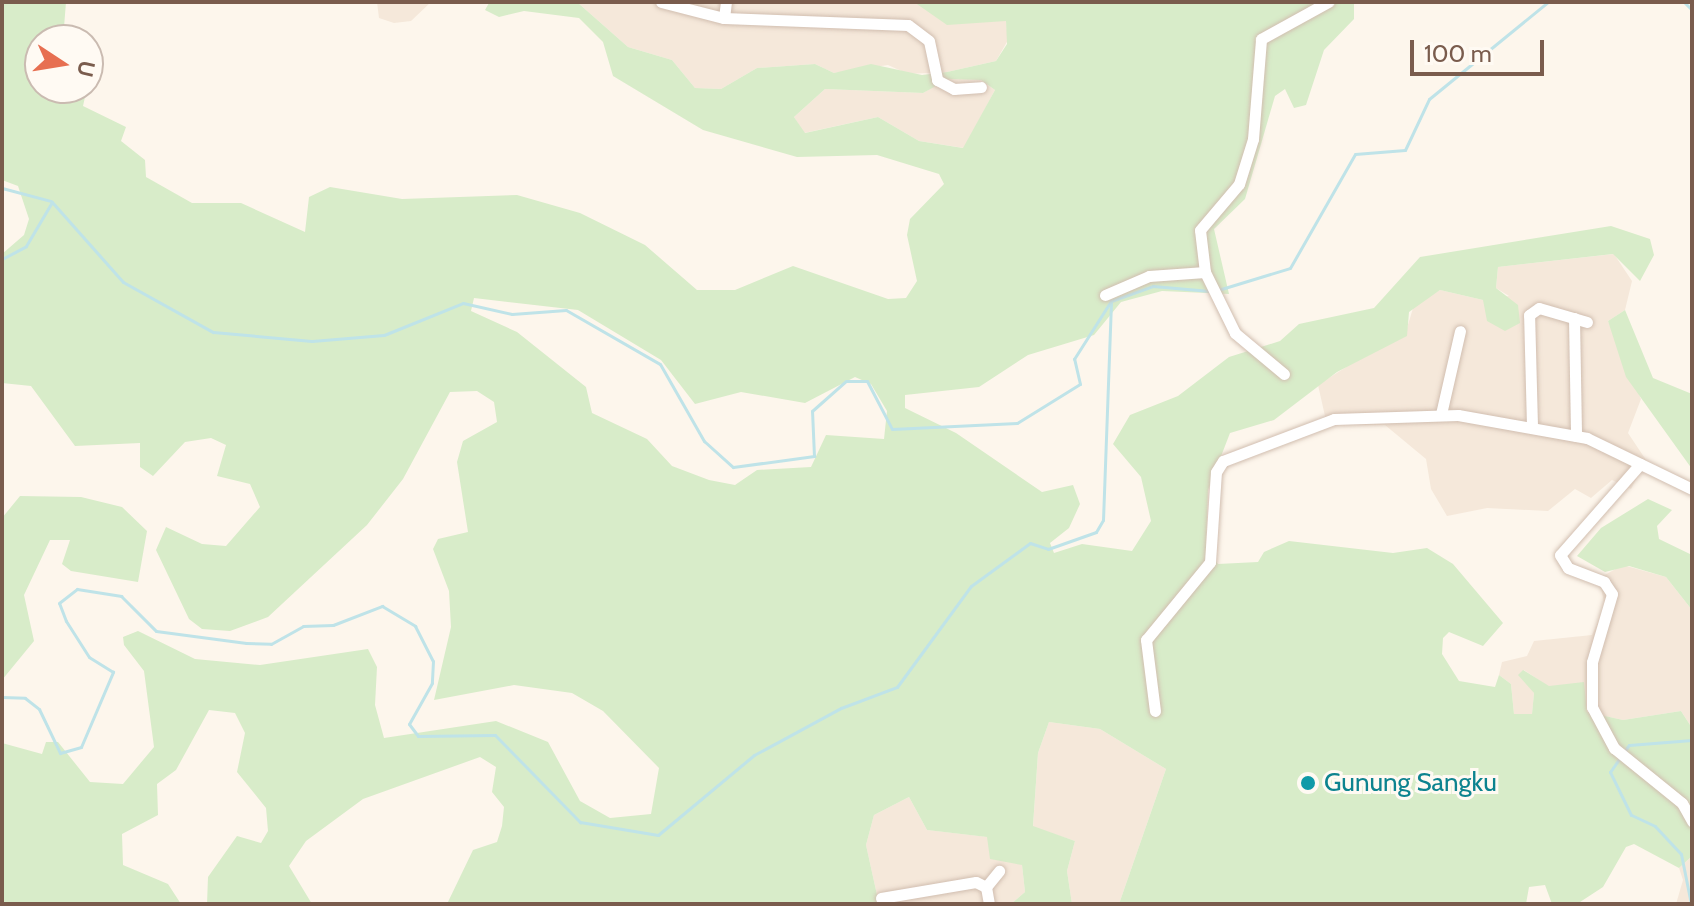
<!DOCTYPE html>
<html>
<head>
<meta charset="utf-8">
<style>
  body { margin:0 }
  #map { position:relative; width:1694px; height:906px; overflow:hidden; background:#fdf6ec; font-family:Cabin,sans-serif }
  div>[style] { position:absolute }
  .residential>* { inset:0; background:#f5e8da }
  .green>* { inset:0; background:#d8ecc9 }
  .stream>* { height:3px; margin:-1.5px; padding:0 1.5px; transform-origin:1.5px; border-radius:1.5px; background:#bfe3e8 }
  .roads { filter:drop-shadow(0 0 2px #d1beb0) drop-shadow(0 0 2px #d1beb0) }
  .street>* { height:11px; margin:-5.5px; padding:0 5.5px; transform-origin:5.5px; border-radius:5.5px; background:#fff }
  .dots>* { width:22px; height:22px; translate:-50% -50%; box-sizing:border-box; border:4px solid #fffaf3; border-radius:50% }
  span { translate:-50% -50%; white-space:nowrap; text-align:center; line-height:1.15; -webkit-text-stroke:6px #fffaf3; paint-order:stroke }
  .culture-label { font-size:26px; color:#0d838f }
  .left { translate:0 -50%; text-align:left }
  .frame { position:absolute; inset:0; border:4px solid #7a5c4d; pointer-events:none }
  .north { position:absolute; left:24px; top:24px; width:80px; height:80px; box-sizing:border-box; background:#fffaf3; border:2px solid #cabbb1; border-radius:50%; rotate:102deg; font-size:22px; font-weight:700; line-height:32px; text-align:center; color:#7a5c4d }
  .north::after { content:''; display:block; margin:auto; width:28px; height:36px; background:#e76f51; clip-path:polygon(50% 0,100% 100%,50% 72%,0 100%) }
  .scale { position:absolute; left:1410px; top:40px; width:134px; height:36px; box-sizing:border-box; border:4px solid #7a5c4d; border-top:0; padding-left:10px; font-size:24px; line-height:28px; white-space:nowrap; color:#7a5c4d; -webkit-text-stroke:6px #fffaf3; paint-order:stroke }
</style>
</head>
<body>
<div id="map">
  <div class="residential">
    <div style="clip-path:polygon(377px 2px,431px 2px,411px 21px,394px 23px,379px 18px)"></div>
    <div style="clip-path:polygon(577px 2px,914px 2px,1006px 21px,1008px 40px,996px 61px,947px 72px,908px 74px,888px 65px,834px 73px,815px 64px,757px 68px,721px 89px,695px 88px,672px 60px,628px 47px)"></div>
    <div style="clip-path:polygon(949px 78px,981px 80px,995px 90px,964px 148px,919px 141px,878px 117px,804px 133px,794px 117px,825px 89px,923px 93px)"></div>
    <div style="clip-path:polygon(1614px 254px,1632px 281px,1625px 310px,1608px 321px,1641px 399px,1628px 433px,1646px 460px,1631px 489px,1612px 480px,1591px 498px,1575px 489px,1548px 511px,1487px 508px,1447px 516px,1431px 489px,1426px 459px,1385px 425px,1327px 425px,1318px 385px,1407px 328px,1414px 305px,1440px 290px,1483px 300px,1509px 296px,1496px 288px,1498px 267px)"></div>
    <div style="clip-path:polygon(1623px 565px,1666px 577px,1692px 610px,1692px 728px,1681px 711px,1623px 720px,1586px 712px,1524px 670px,1534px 693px,1532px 715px,1514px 714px,1511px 684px,1499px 675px,1502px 662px,1527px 656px,1534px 641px,1592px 635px,1605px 607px,1599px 578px)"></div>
    <div style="clip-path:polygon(1049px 722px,1100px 729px,1166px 769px,1119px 904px,1072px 904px,1067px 871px,1075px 841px,1033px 827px,1038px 753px)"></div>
    <div style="clip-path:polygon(909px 797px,927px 830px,988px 837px,1022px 865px,1025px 892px,1011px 904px,879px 904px,866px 845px,874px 815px)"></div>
    <div style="clip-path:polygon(1692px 856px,1692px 904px,1676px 904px,1683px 880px,1679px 868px)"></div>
  </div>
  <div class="green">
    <div style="clip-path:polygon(evenodd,2px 2px,66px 2px,63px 40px,40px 40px,40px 88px,87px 88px,83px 106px,126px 127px,121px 141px,145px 160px,146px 177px,192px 203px,241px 203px,305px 232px,309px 197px,330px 187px,402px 199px,517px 195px,580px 213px,645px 245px,697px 290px,735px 290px,793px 266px,888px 299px,906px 298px,917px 281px,907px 235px,910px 219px,944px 184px,939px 174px,877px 155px,797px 157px,703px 130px,613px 76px,603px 42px,579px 18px,524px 11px,499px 17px,485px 10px,489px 3px,577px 2px,628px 47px,672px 60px,695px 88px,721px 89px,757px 68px,815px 64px,834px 73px,871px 64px,922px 75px,947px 72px,996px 61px,1007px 44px,1006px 21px,947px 25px,914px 2px,1354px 2px,1354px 19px,1324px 50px,1306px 105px,1294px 108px,1285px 89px,1275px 96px,1245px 199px,1214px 229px,1229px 294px,1162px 291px,1121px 302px,1094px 335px,1028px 355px,979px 387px,905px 395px,905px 408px,956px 433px,1042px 492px,1073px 485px,1080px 504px,1069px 528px,1050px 543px,1054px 553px,1082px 544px,1132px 551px,1151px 521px,1141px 477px,1113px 444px,1130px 415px,1178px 396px,1229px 357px,1280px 341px,1299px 324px,1374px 308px,1420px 257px,1611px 226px,1650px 239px,1654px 255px,1640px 281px,1613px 254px,1498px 267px,1496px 288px,1518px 305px,1520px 323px,1505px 331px,1487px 321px,1483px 300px,1440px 290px,1409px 312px,1407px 336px,1337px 372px,1274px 420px,1230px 433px,1208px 490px,1206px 548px,1218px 564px,1258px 562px,1264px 552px,1289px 541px,1393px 553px,1427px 548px,1453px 564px,1503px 623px,1483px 646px,1449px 632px,1443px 638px,1442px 654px,1459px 681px,1495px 687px,1499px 675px,1511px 684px,1514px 714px,1532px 714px,1534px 693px,1518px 675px,1523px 670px,1549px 686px,1584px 682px,1587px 712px,1623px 720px,1681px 711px,1692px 728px,1692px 856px,1679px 868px,1634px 844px,1626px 847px,1603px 887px,1577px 904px,1552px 904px,1545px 885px,1529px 887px,1526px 904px,1119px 904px,1166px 769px,1100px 729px,1049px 722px,1038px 753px,1033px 826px,1075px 841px,1067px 871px,1072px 904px,1011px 904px,1025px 892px,1022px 865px,990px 859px,987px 837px,927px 830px,909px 797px,874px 815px,866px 845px,879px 904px,447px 904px,473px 850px,497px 842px,502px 826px,504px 807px,492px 792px,496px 767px,480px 757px,363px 799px,306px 841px,289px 866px,312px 904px,207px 904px,208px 877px,237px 836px,261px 843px,268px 831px,266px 808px,237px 772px,245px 733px,235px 713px,209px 710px,176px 770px,157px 784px,158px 815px,122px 834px,123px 865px,168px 884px,181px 904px,2px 904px,2px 743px,42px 754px,46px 742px,58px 742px,90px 782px,123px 784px,154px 747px,144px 671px,124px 645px,123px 637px,138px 631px,195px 659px,260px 665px,368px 649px,377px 667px,375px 705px,384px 738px,496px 721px,548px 742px,580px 801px,610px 818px,651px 814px,659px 768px,603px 711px,572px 693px,514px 685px,434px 700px,451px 627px,449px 591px,433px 549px,438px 539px,468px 532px,457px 462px,463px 441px,497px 422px,494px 402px,477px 391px,450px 392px,403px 479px,367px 525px,268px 617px,230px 631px,202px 629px,189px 619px,156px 550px,166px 527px,202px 544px,226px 546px,260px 507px,250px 484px,217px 476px,226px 445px,211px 438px,185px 442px,153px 476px,140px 467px,140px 443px,75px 446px,31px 386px,2px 383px,2px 254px,24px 235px,29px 219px,18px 186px,2px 180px,2px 2px,949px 79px,981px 80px,995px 90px,963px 148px,919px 141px,878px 117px,805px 133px,794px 117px,825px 89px,923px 93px,949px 79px,2px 2px,474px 298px,578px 310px,661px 360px,695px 404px,741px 392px,805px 403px,855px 377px,871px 384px,887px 411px,884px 439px,826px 435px,811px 467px,757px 470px,735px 485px,709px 480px,672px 466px,647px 439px,592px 413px,586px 387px,517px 332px,471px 311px,474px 298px)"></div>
    <div style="clip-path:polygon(1625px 310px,1653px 378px,1692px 394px,1692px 469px,1626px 377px,1608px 321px)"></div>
    <div style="clip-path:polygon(20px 496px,81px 497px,122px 507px,147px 531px,138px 582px,71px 571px,62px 564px,70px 540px,50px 540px,24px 595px,34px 641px,2px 680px,2px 518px)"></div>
    <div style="clip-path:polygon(1648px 499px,1672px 510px,1657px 526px,1659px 539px,1692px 555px,1692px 610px,1666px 577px,1629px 566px,1605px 572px,1577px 556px,1601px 528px)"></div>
  </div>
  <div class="stream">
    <div style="left:1684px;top:2px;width:11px;rotate:45deg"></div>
    <div style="left:2px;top:188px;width:51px;rotate:14.9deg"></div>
    <div style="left:2px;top:259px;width:27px;rotate:-28deg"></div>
    <div style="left:26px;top:246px;width:51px;rotate:-59.4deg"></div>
    <div style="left:52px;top:202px;width:107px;rotate:48.4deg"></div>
    <div style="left:123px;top:282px;width:103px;rotate:29.1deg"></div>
    <div style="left:213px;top:332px;width:99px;rotate:5.2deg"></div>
    <div style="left:312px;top:341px;width:72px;rotate:-4.8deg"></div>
    <div style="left:384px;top:335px;width:85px;rotate:-22.1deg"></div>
    <div style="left:463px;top:303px;width:50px;rotate:12.7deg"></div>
    <div style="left:512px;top:314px;width:54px;rotate:-4.2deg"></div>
    <div style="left:566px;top:310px;width:108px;rotate:29.9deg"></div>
    <div style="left:660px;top:364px;width:89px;rotate:60.3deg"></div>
    <div style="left:704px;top:441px;width:39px;rotate:42deg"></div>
    <div style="left:733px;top:467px;width:82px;rotate:-7.7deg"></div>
    <div style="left:814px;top:456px;width:45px;rotate:-92.5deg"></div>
    <div style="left:812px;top:411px;width:45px;rotate:-41.4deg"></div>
    <div style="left:846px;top:381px;width:21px"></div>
    <div style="left:867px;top:381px;width:54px;rotate:62.5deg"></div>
    <div style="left:892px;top:429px;width:125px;rotate:-2.7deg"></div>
    <div style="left:1017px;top:423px;width:74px;rotate:-31.8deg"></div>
    <div style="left:1080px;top:384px;width:26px;rotate:-103deg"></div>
    <div style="left:1074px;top:359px;width:69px;rotate:-57.5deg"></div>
    <div style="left:1111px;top:301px;width:45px;rotate:-19.7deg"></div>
    <div style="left:1153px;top:286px;width:57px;rotate:5deg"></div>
    <div style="left:1218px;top:290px;width:75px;rotate:-17deg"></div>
    <div style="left:1290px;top:268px;width:131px;rotate:-60.3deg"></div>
    <div style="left:1355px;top:154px;width:50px;rotate:-4.6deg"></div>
    <div style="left:1405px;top:150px;width:56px;rotate:-64.8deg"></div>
    <div style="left:1429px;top:99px;width:154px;rotate:-39.2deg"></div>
    <div style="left:2px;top:697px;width:23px;rotate:2deg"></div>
    <div style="left:25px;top:698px;width:18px;rotate:38deg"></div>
    <div style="left:39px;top:709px;width:49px;rotate:64.5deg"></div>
    <div style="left:60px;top:753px;width:22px;rotate:-16deg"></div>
    <div style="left:81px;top:747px;width:82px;rotate:-66.9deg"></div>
    <div style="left:113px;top:672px;width:28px;rotate:-148deg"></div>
    <div style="left:89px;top:657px;width:43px;rotate:-122.6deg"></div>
    <div style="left:66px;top:621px;width:19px;rotate:-111deg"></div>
    <div style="left:59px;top:603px;width:23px;rotate:-38deg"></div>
    <div style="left:77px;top:589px;width:45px;rotate:9deg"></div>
    <div style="left:121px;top:596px;width:49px;rotate:45deg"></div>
    <div style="left:156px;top:631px;width:91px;rotate:7.6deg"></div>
    <div style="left:246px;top:643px;width:25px;rotate:2deg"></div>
    <div style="left:271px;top:644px;width:37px;rotate:-29deg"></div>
    <div style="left:303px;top:626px;width:30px;rotate:-2deg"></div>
    <div style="left:333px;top:625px;width:53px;rotate:-21.2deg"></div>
    <div style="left:382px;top:606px;width:39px;rotate:31deg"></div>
    <div style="left:415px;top:626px;width:39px;rotate:63deg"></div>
    <div style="left:433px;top:661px;width:22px;rotate:93deg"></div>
    <div style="left:432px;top:683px;width:47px;rotate:119.3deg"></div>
    <div style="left:409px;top:724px;width:15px;rotate:53deg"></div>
    <div style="left:418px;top:736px;width:77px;rotate:-0.7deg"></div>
    <div style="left:495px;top:735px;width:122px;rotate:45.7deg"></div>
    <div style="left:580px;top:822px;width:79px;rotate:9.5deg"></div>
    <div style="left:658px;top:835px;width:125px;rotate:-39.8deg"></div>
    <div style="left:754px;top:755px;width:99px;rotate:-28.4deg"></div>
    <div style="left:841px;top:708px;width:60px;rotate:-20.6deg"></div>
    <div style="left:897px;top:687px;width:125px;rotate:-53.8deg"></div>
    <div style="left:971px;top:586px;width:73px;rotate:-36.1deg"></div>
    <div style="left:1030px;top:543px;width:19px;rotate:18deg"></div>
    <div style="left:1048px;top:549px;width:51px;rotate:-19.5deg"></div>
    <div style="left:1096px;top:532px;width:14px;rotate:-60deg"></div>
    <div style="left:1103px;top:520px;width:218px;rotate:-87.9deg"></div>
    <div style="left:1691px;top:904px;width:51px;rotate:-101.3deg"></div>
    <div style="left:1681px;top:854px;width:38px;rotate:-133deg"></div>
    <div style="left:1655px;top:826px;width:26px;rotate:-155deg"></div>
    <div style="left:1631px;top:815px;width:48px;rotate:-116deg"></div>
    <div style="left:1610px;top:772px;width:33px;rotate:-55deg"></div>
    <div style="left:1629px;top:745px;width:63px;rotate:-4.5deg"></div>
  </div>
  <div class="roads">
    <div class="street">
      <div style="left:661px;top:2px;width:65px;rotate:14.3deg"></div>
      <div style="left:724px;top:18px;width:184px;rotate:2.2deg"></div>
      <div style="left:908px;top:25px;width:26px;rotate:37deg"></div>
      <div style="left:929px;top:41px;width:40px;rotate:78deg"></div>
      <div style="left:937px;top:80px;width:19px;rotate:28deg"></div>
      <div style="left:954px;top:89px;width:27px;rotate:-4deg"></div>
      <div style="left:724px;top:18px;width:16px;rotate:-83deg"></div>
      <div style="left:1105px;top:295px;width:48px;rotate:-23.4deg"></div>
      <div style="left:1149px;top:276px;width:56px;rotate:-4.1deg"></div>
      <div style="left:1574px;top:318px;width:118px;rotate:89deg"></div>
      <div style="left:1284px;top:374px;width:64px;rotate:-140.1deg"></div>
      <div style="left:1235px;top:333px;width:68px;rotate:-116.2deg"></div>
      <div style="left:1205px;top:272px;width:42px;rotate:-96.8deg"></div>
      <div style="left:1200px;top:230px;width:60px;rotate:-49.7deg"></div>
      <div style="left:1239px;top:184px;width:47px;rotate:-72.7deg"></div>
      <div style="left:1253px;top:139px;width:100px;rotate:-85.4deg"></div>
      <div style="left:1261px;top:39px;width:77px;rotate:-28.9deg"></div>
      <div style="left:1441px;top:414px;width:85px;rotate:-77.1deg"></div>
      <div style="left:1532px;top:426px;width:111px;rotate:-91.5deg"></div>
      <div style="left:1529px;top:315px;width:12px;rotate:-35deg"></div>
      <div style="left:1539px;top:308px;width:50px;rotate:16.3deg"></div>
      <div style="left:1640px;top:464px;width:121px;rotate:131.3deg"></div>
      <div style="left:1560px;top:555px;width:15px;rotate:58deg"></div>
      <div style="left:1568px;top:568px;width:39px;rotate:21deg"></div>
      <div style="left:1604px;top:582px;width:14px;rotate:56deg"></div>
      <div style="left:1612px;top:594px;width:71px;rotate:106.4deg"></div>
      <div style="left:1592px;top:662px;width:45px;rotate:90deg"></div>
      <div style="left:1592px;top:707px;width:47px;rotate:61.8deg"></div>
      <div style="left:1614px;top:748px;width:87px;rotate:39deg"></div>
      <div style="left:1682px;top:803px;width:21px;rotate:61deg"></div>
      <div style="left:1155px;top:711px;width:72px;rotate:-97.2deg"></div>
      <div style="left:1146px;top:640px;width:101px;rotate:-50.6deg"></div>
      <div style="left:1210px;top:562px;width:90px;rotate:-86.2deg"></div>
      <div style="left:1216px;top:472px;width:13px;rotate:-58deg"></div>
      <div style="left:1223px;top:461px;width:119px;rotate:-20.7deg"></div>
      <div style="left:1334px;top:419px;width:124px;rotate:-1.8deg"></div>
      <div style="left:1458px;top:415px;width:131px;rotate:10.1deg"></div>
      <div style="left:1587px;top:438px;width:117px;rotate:25.9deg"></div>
      <div style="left:881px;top:898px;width:96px;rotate:-9.6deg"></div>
      <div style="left:976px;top:882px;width:11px;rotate:27deg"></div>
      <div style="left:989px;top:904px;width:17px;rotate:-100deg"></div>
      <div style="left:986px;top:887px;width:21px;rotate:-51deg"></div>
    </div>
  </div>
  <div class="dots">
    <div style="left:1308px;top:783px;background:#0f9aa8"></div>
  </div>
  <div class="culture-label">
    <span class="left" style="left:1324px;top:783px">Gunung Sangku</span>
  </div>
  <div class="frame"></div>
  <div class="north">U</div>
  <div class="scale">100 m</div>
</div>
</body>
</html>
